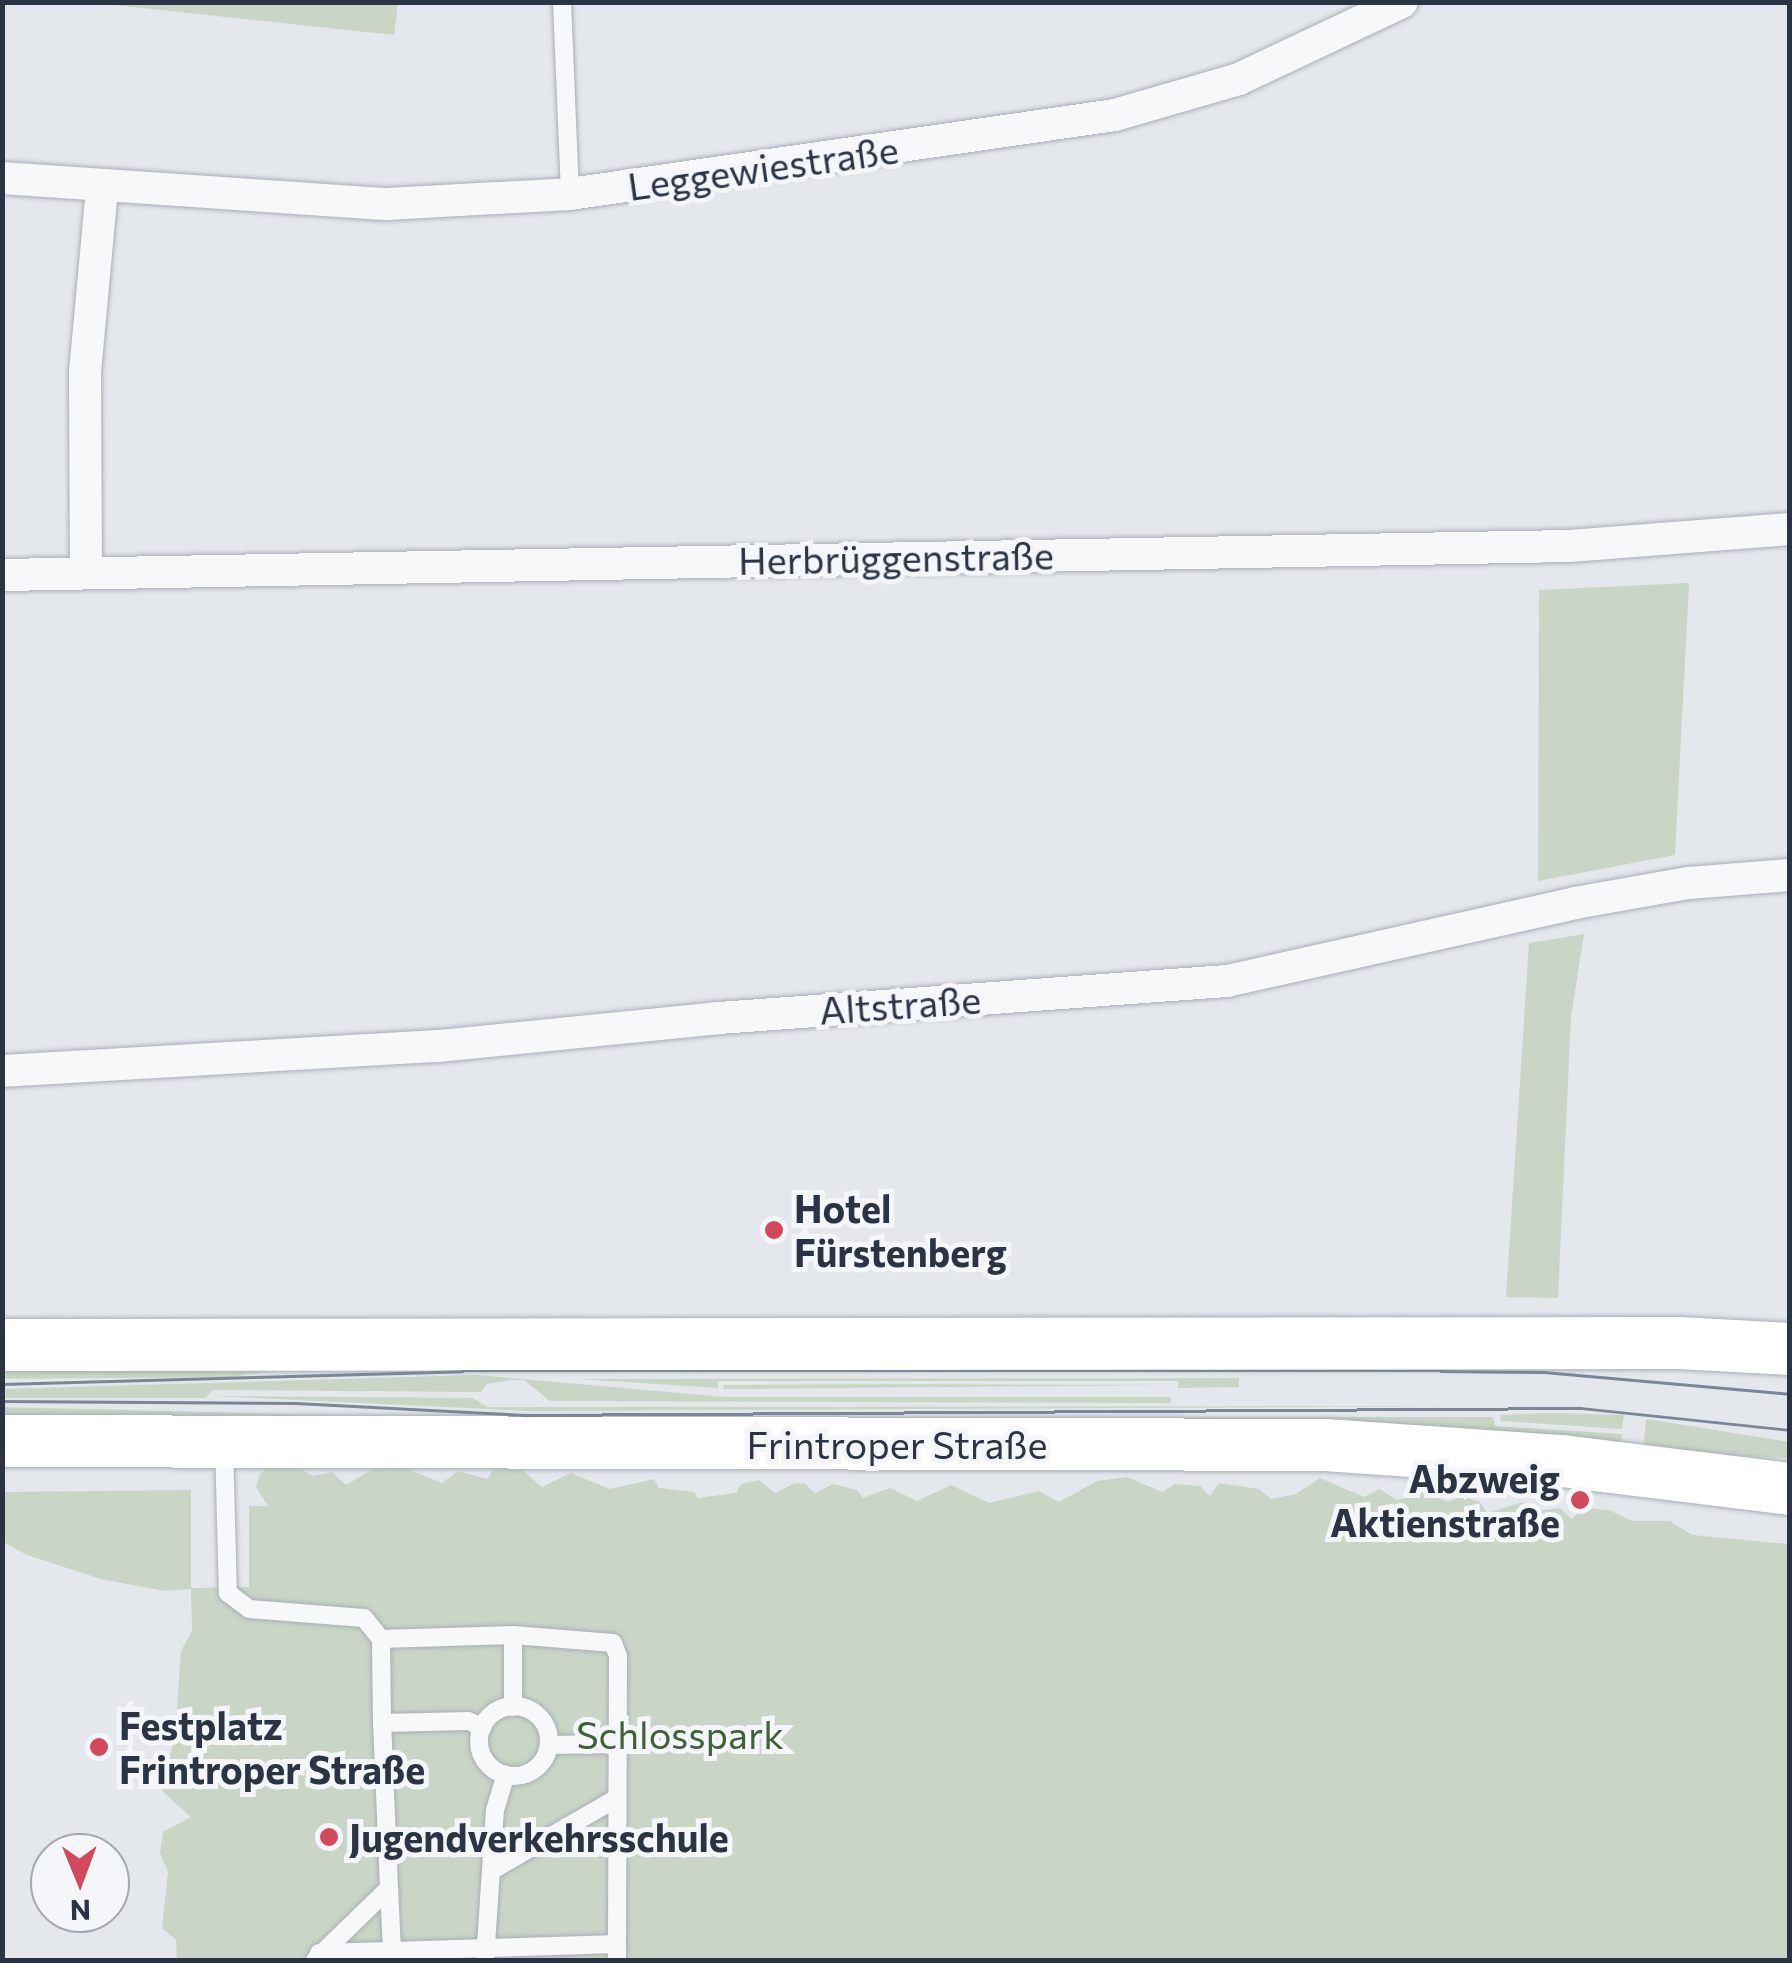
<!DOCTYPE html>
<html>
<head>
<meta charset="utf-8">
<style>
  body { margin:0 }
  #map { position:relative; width:1792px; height:1963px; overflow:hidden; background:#e4e7ec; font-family:Commissioner,sans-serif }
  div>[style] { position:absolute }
  .green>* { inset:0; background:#c9d6c5 }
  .roads { filter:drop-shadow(0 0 2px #a9aeb7) drop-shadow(0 0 2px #a9aeb7) }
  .lane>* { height:18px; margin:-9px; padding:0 9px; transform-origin:9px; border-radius:9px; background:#f7f8fa }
  .lane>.ring { margin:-9px; padding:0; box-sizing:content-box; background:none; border:18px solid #f7f8fa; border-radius:50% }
  .street>* { height:32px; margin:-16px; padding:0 16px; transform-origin:16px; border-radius:16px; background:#f7f8fa }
  .primary>* { height:52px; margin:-26px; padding:0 26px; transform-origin:26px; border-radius:26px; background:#fff }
  .tram>* { height:2.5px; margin:-1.25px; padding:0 1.25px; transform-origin:1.25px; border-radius:1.25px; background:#7d8696 }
  .dots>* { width:28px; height:28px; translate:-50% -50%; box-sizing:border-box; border:5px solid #f4f6f9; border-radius:50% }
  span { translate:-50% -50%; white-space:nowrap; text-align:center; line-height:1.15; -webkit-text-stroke:10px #f4f6f9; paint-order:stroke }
  .street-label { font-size:38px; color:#2b3445 }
  .poi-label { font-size:38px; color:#2b3445; font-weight:700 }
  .left { translate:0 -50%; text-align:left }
  .right { translate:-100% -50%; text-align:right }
  .park-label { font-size:38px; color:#3f6138 }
  .frame { position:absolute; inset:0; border:5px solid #2b3445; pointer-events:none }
  .north { position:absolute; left:30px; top:1833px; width:100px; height:100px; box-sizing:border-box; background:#f4f6f9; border:2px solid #a4a8b1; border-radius:50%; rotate:179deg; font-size:28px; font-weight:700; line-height:40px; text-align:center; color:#2b3445 }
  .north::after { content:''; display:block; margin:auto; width:35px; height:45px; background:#d1495b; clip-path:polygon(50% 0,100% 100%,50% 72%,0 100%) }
</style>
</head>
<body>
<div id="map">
  <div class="green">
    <div style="clip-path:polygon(95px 3px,398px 3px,394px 35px)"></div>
    <div style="clip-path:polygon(1689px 583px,1675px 855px,1538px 881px,1539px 590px)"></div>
    <div style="clip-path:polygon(1584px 934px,1571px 1017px,1558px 1298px,1506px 1297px,1529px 943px)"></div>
    <div style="clip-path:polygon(296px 1368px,230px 1377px,3px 1379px,2px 1369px)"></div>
    <div style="clip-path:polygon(477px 1375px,724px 1397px,1171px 1397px,1171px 1403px,550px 1401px,524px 1380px,511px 1380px,487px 1384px,481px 1392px,212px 1390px,206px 1398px,2px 1398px,3px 1389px)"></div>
    <div style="clip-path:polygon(1239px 1378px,1239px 1387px,1178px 1388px,1178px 1381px,718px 1381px,718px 1388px,579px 1379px)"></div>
    <div style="clip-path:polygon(724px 1385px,913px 1384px,1170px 1385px,723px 1389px)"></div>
    <div style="clip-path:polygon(213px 1396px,472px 1398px,488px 1407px,1494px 1406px,529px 1411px)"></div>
    <div style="clip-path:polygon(2px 1407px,406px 1417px,1493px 1417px,1495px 1426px,1622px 1434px,1620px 1449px,3px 1419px)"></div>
    <div style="clip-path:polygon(1552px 1413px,1624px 1415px,1622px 1429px,1501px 1421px,1500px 1415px)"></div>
    <div style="clip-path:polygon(1646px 1419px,1789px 1442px,1789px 1458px,1643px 1452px)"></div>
    <div style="clip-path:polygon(293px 1465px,313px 1476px,332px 1472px,346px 1485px,373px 1469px,405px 1468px,442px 1483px,458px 1471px,487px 1479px,494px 1469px,520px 1468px,542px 1487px,571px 1473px,610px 1489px,654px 1479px,659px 1488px,694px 1492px,698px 1498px,736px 1493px,741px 1484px,759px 1480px,775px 1493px,793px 1484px,804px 1483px,815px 1493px,833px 1484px,857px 1490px,863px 1498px,890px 1488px,917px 1501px,951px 1485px,989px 1503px,1039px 1491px,1059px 1502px,1097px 1481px,1127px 1477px,1162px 1492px,1175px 1484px,1200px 1486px,1210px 1496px,1219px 1483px,1259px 1489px,1271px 1499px,1296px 1494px,1320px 1478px,1364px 1497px,1379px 1489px,1397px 1500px,1425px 1492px,1448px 1502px,1462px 1496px,1480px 1502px,1487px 1513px,1523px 1502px,1536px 1511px,1560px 1508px,1572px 1519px,1582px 1508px,1609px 1510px,1632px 1521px,1670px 1521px,1692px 1535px,1789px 1544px,1789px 1960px,177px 1960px,176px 1940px,162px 1928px,168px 1872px,160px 1853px,163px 1832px,191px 1817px,162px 1791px,175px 1735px,181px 1651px,192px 1631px,191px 1589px,164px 1591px,101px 1579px,27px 1555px,3px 1542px,2px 1492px,191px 1490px,191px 1588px,249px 1587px,249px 1506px,268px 1506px,256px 1487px,260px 1474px,269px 1466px)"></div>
  </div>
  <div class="roads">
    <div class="lane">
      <div style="left:562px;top:2px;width:192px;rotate:87.6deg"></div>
      <div style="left:224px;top:1444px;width:149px;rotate:88.5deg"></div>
      <div style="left:228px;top:1593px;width:26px;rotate:37deg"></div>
      <div style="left:249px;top:1609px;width:115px;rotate:4.5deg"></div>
      <div style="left:364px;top:1618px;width:27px;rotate:51deg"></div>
      <div class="ring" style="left:479px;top:1706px;width:52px;height:52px"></div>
      <div style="left:513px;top:1707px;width:72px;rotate:-90deg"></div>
      <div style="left:382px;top:1723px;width:84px;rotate:-90.7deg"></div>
      <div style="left:381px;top:1639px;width:132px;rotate:-1.7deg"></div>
      <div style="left:513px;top:1635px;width:100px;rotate:4.6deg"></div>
      <div style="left:613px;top:1643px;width:14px;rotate:69deg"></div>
      <div style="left:618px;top:1656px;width:304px;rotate:90.2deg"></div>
      <div style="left:549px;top:1745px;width:68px;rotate:-0.8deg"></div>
      <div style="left:491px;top:1871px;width:146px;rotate:-30.1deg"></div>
      <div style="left:392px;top:1951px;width:225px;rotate:-1.8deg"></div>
      <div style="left:319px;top:1953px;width:73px;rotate:-1.6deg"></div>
      <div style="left:392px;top:1951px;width:63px;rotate:-92.7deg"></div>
      <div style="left:315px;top:1960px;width:103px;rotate:-44.2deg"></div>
      <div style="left:389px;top:1888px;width:165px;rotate:-92.4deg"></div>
      <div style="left:382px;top:1723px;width:86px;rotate:-1.3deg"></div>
      <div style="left:468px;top:1721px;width:16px;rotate:22deg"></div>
      <div style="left:485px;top:1960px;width:150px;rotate:-86.2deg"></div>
      <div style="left:495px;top:1810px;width:37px;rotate:-73deg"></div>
    </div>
    <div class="street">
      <div style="left:2px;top:178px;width:386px;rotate:3.9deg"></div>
      <div style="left:387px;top:204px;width:183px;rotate:-3.1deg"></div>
      <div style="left:570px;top:194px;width:551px;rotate:-8.25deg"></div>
      <div style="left:1115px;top:115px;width:129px;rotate:-16.2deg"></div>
      <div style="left:1239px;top:79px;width:180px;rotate:-25.3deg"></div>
      <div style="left:86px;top:571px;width:199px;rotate:-90.3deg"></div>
      <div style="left:85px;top:372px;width:185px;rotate:-84.7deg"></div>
      <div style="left:2px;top:575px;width:1567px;rotate:-1.06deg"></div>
      <div style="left:1569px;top:546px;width:222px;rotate:-4.4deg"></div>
      <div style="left:2px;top:1071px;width:438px;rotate:-3.3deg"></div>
      <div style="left:439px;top:1046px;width:281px;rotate:-5.7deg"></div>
      <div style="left:719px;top:1018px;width:509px;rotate:-4.17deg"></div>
      <div style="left:1227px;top:981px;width:357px;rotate:-12.6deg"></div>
      <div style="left:1575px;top:903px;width:116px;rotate:-10deg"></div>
      <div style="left:1689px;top:883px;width:101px;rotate:-4.5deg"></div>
    </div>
    <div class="primary">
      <div style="left:2px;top:1345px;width:1677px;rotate:-0.07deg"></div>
      <div style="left:1679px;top:1343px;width:111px;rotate:3.1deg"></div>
      <div style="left:2px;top:1441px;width:1323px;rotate:0.17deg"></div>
      <div style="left:1325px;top:1445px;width:238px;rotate:3.9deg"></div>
      <div style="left:1562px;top:1461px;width:230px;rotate:7deg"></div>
    </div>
  </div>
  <div class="tram">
    <div style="left:2px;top:1384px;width:460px;rotate:-1.6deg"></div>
    <div style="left:462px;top:1371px;width:979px"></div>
    <div style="left:1441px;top:1371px;width:104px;rotate:0.6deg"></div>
    <div style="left:1545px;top:1372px;width:246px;rotate:5.1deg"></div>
    <div style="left:2px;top:1401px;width:294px;rotate:0.4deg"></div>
    <div style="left:296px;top:1403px;width:232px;rotate:3deg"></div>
    <div style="left:528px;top:1415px;width:1053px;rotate:-0.38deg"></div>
    <div style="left:1581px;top:1408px;width:210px;rotate:6deg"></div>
  </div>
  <div class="dots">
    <div style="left:774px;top:1230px;background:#d1495b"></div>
    <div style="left:1580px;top:1500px;background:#d1495b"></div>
    <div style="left:99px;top:1747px;background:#d1495b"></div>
    <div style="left:329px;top:1837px;background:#d1495b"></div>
  </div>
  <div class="street-label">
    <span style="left:763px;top:167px;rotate:-8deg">Leggewiestraße</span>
    <span style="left:896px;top:557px;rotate:-1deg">Herbrüggenstraße</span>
    <span style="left:900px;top:1004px;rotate:-4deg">Altstraße</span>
    <span style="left:897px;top:1444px">Frintroper Straße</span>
  </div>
  <div class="poi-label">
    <span class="left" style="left:794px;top:1230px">Hotel<br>Fürstenberg</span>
    <span class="right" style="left:1560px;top:1500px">Abzweig<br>Aktienstraße</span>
    <span class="left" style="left:119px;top:1747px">Festplatz<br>Frintroper Straße</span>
    <span class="left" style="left:349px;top:1837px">Jugendverkehrsschule</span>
  </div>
  <div class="park-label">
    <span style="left:680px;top:1734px">Schlosspark</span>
  </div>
  <div class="frame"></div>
  <div class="north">N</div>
</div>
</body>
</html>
